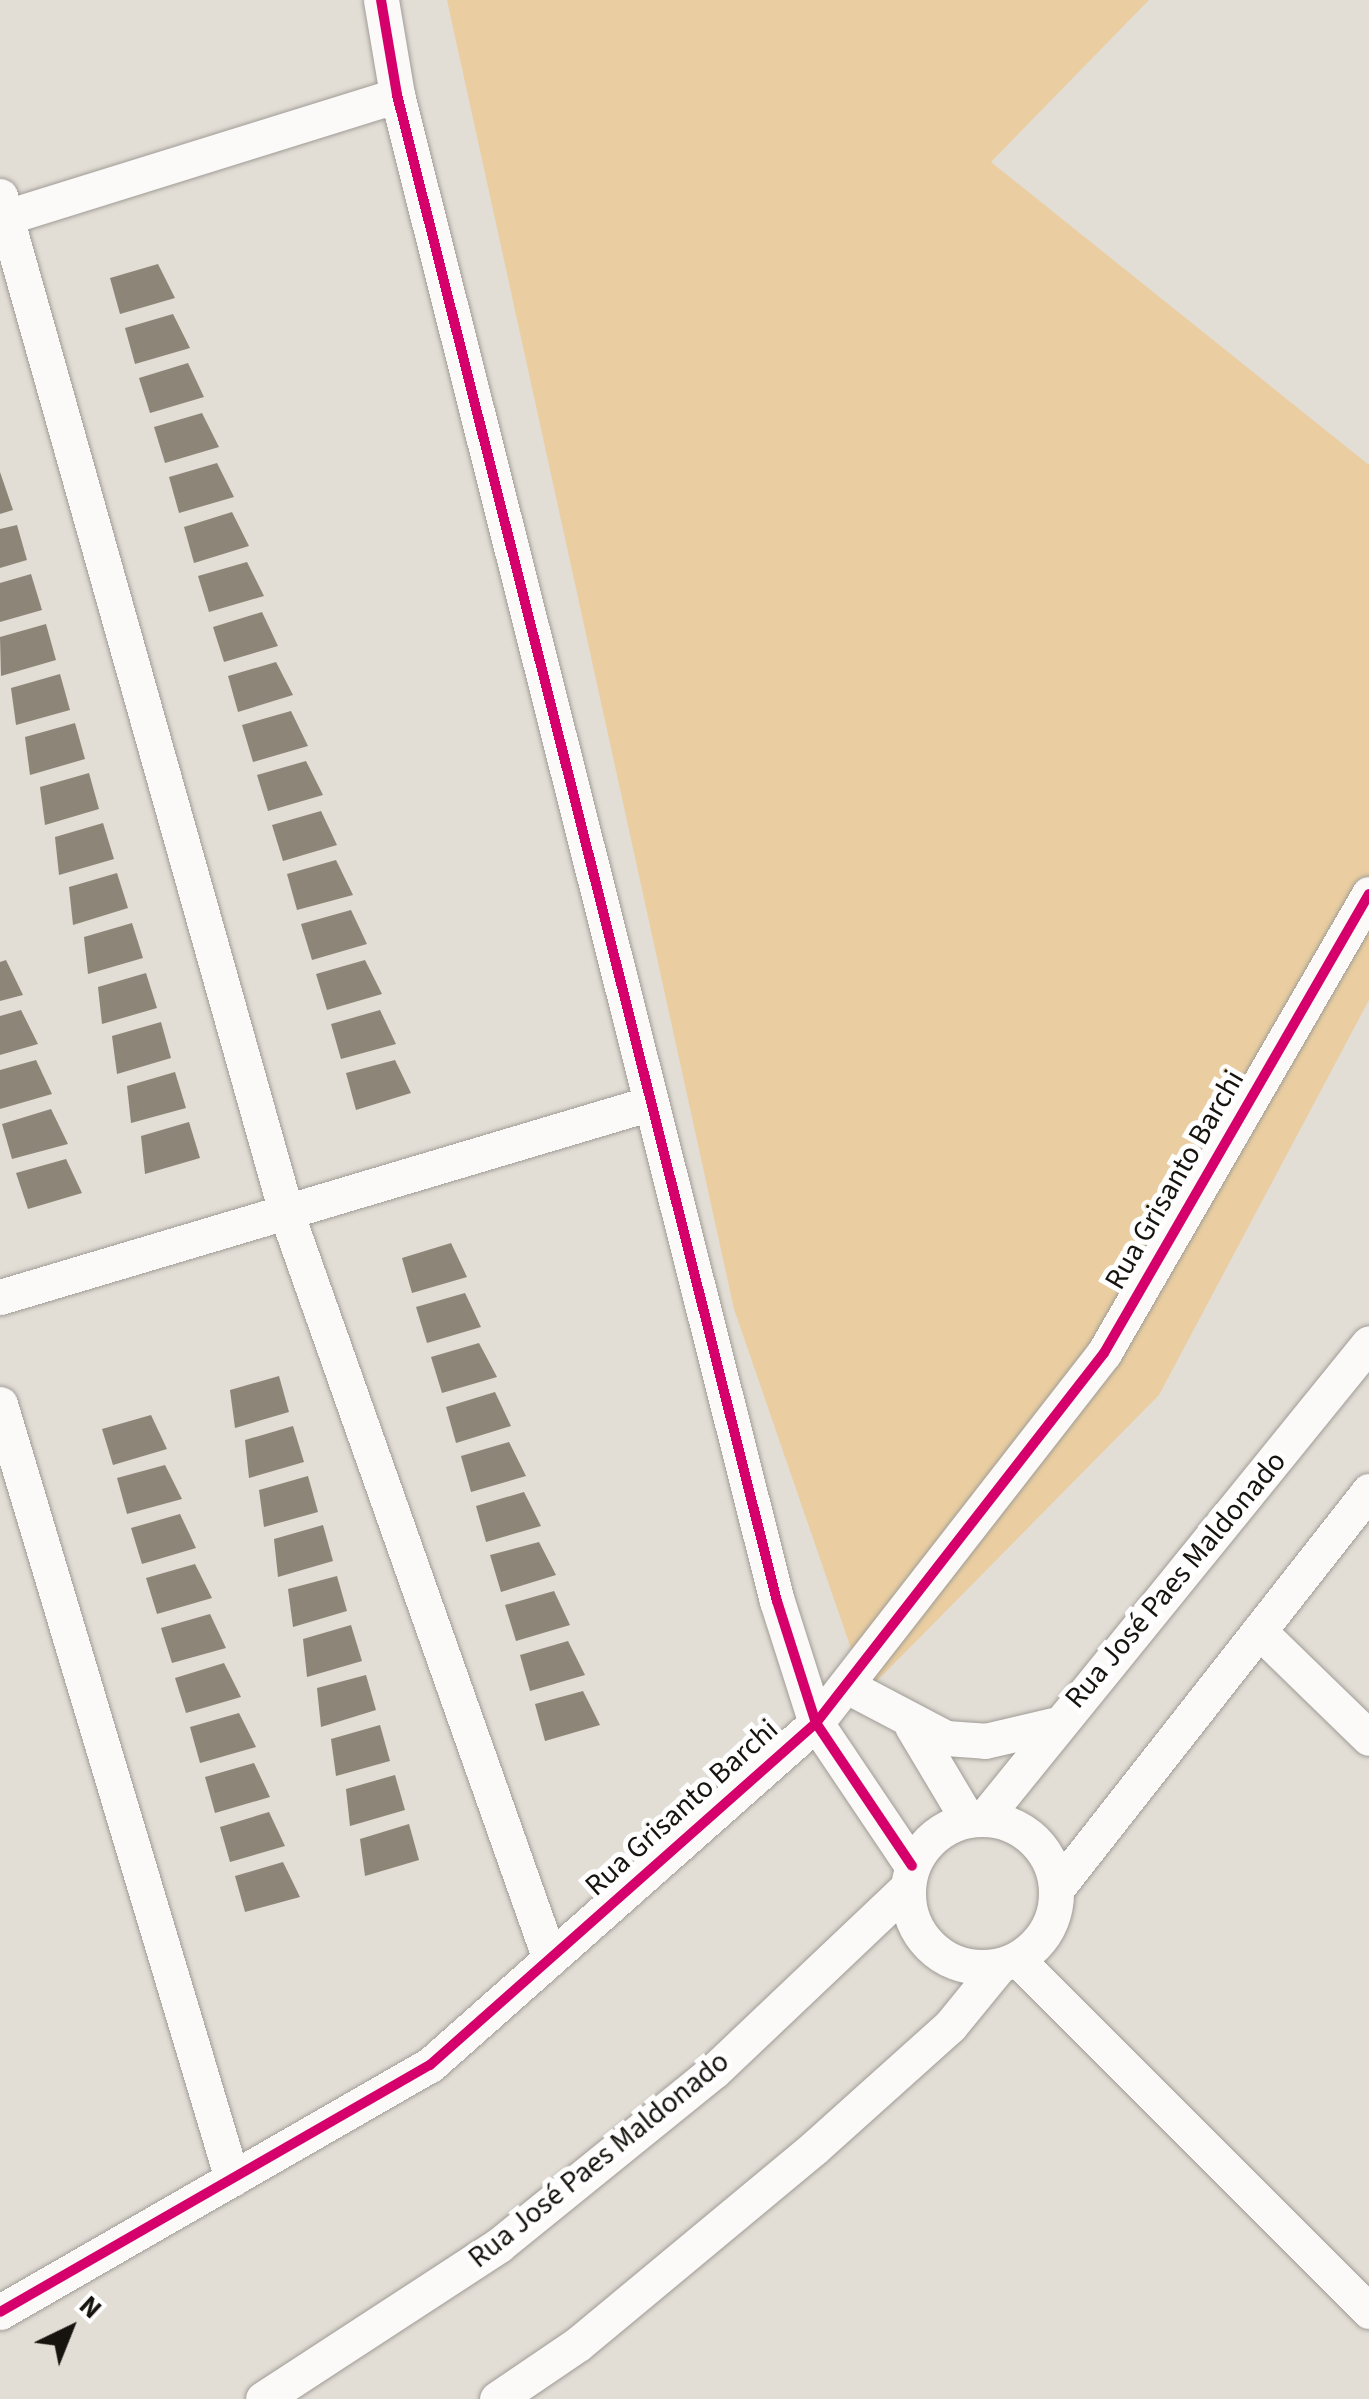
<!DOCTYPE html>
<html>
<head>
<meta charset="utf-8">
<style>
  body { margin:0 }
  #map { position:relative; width:1369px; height:2399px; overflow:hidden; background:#e2ddd5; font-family:"Source Sans 3",sans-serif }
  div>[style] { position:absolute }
  .green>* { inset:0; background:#eacea1 }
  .building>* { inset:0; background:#8d8678 }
  .roads { filter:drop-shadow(0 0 2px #a09c96) drop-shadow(0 0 2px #a09c96) }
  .minor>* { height:35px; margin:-17.5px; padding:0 17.5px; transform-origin:17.5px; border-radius:17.5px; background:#fbfaf9 }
  .minor>.ring { margin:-17.5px; padding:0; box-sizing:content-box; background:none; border:35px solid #fbfaf9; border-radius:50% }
  .cycleway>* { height:10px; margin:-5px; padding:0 5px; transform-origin:5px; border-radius:5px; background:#d6006c }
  span { translate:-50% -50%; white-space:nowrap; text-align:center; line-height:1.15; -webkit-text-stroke:10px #fff; paint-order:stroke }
  .street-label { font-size:30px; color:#17140f }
  .north { position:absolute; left:20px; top:2279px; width:100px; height:100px; -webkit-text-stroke:8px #fff; paint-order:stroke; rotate:43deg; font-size:28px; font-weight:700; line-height:40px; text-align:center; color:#17140f }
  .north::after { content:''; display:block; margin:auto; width:35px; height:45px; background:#17140f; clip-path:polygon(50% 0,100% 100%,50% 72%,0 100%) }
</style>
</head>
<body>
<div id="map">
  <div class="green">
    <div style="clip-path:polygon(447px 0,1149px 0,991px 162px,1369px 465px,1369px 1000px,1159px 1395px,866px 1692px,734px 1309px)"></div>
  </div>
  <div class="building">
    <div style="clip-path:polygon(158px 264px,175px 298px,120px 314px,110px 278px)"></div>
    <div style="clip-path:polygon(173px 314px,190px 348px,135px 364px,125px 328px)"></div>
    <div style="clip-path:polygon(188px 363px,204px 397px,150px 413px,139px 378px)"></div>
    <div style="clip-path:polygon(202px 413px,219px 447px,165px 463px,154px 427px)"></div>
    <div style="clip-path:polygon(217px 463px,234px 497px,179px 513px,169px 477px)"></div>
    <div style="clip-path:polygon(0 472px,13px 510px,0 514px)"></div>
    <div style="clip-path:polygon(232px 512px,249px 546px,194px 563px,184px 527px)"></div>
    <div style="clip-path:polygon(17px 525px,27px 560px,0 568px,0 529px)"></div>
    <div style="clip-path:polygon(247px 562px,264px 596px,209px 612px,198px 576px)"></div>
    <div style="clip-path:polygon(31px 574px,42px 610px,0 622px,0 583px)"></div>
    <div style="clip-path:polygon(262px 612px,278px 646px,224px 662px,213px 627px)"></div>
    <div style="clip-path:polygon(46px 624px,56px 660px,1px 676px,0 637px)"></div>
    <div style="clip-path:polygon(276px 662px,293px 695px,238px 712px,228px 676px)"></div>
    <div style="clip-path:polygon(60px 674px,70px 710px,16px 725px,11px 688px)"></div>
    <div style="clip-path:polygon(291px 711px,308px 746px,253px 762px,242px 725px)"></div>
    <div style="clip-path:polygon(75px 723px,85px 759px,30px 775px,25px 737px)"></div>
    <div style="clip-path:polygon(306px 761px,323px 795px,268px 811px,257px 775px)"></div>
    <div style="clip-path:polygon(89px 773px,99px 809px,45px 825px,40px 787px)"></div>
    <div style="clip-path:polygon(321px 811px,337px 845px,283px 861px,272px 825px)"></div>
    <div style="clip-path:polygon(103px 823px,114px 859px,59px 875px,55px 837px)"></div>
    <div style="clip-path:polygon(336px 860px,353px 895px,297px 910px,287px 874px)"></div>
    <div style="clip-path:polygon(117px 873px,128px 908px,73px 925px,69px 887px)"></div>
    <div style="clip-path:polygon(351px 910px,367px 944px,312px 960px,301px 924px)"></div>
    <div style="clip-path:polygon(132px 923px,143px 958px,88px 974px,84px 937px)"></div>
    <div style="clip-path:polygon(6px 960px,23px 995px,0 1001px,0 962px)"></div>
    <div style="clip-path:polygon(365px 960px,382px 994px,327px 1010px,316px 974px)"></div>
    <div style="clip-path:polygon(146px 973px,157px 1008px,102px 1024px,98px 987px)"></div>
    <div style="clip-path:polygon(21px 1010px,38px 1044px,0 1055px,0 1016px)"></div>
    <div style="clip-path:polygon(380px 1010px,396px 1044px,341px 1059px,331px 1024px)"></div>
    <div style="clip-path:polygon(161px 1022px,171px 1058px,117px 1074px,112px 1036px)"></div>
    <div style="clip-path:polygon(36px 1060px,52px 1094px,0 1109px,0 1070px)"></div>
    <div style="clip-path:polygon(395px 1060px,411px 1093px,356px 1110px,346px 1073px)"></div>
    <div style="clip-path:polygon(175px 1072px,186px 1108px,131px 1123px,127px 1086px)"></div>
    <div style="clip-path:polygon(51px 1109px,68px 1144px,12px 1159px,2px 1124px)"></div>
    <div style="clip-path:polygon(189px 1122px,200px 1158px,145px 1174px,141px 1136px)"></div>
    <div style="clip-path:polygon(66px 1159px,82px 1193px,28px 1209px,16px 1173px)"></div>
    <div style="clip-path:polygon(451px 1243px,467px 1277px,412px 1293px,402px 1258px)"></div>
    <div style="clip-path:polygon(465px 1293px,481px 1327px,427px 1343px,416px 1307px)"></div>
    <div style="clip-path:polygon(479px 1343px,497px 1377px,442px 1393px,431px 1357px)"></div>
    <div style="clip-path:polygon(279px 1376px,289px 1412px,235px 1428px,230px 1390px)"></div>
    <div style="clip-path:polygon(495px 1392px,511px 1426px,456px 1443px,446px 1407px)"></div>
    <div style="clip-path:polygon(151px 1415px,167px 1449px,113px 1465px,102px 1429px)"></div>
    <div style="clip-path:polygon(293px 1426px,304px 1462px,249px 1478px,245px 1440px)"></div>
    <div style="clip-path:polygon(509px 1442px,526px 1476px,471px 1492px,461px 1456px)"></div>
    <div style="clip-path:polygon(165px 1465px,182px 1499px,127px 1514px,117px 1478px)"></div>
    <div style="clip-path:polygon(308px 1476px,318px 1512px,264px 1527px,259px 1490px)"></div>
    <div style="clip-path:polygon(524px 1492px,541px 1526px,486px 1542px,476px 1506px)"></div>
    <div style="clip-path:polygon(180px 1514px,196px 1548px,142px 1564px,131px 1528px)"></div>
    <div style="clip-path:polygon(323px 1525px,333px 1561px,278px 1577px,274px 1539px)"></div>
    <div style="clip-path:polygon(539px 1542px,556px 1575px,501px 1592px,490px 1555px)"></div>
    <div style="clip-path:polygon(195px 1564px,212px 1598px,157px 1614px,146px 1578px)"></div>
    <div style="clip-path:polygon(337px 1576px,347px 1611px,293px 1627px,288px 1589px)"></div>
    <div style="clip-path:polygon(554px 1591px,570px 1625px,516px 1641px,505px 1605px)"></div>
    <div style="clip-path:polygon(210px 1614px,226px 1648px,172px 1663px,161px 1628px)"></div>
    <div style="clip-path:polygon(351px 1625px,362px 1661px,307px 1677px,303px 1639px)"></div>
    <div style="clip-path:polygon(568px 1641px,585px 1675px,530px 1691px,520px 1655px)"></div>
    <div style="clip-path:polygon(224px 1663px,241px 1697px,186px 1713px,175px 1678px)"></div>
    <div style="clip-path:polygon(366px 1675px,376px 1710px,321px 1727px,317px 1688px)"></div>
    <div style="clip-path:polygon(583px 1691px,600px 1725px,545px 1741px,535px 1704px)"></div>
    <div style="clip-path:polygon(239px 1713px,256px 1747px,200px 1763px,190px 1727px)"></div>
    <div style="clip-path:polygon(380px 1725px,390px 1761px,336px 1776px,331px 1739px)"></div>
    <div style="clip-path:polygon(254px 1763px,270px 1797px,215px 1813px,205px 1777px)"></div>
    <div style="clip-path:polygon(395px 1775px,405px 1810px,350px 1826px,346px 1789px)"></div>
    <div style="clip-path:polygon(269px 1812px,285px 1846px,230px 1862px,220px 1827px)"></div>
    <div style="clip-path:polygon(409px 1824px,419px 1860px,365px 1876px,360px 1839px)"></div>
    <div style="clip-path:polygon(283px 1862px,300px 1897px,245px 1912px,235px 1876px)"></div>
  </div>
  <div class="roads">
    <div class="minor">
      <div style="left:381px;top:0;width:96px;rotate:80.4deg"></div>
      <div style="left:397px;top:95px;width:1553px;rotate:75.84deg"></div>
      <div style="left:777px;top:1601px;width:128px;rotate:72.3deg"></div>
      <div style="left:816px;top:1723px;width:172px;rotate:56.1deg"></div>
      <div style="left:0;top:196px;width:1055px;rotate:74.28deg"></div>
      <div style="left:286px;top:1212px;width:792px;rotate:70.54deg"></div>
      <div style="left:0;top:219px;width:416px;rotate:-17.3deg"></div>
      <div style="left:0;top:1297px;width:676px;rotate:-16.59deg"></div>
      <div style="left:0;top:1404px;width:809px;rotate:73.33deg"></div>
      <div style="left:1259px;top:1631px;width:153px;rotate:44.2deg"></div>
      <div style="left:849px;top:1687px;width:110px;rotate:27.7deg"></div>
      <div style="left:946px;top:1738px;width:39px;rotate:4deg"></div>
      <div style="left:985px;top:1741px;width:71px;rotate:-13.1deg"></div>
      <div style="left:912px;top:1726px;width:109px;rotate:59.2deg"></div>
      <div style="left:984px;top:1818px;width:611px;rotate:-50.97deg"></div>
      <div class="ring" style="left:908px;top:1819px;width:113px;height:113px"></div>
      <div style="left:1057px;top:1888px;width:505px;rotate:-51.84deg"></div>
      <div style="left:1017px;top:1959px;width:498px;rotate:45deg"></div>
      <div style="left:0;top:2312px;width:496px;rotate:-29.9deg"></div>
      <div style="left:430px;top:2065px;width:516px;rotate:-41.54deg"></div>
      <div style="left:816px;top:1723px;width:469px;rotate:-52.1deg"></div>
      <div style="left:1104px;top:1353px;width:530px;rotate:-60deg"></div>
      <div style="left:263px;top:2399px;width:282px;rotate:-33.1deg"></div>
      <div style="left:499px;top:2245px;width:277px;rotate:-39deg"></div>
      <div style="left:714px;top:2071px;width:267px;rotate:-43.5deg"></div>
      <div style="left:497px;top:2399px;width:98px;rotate:-34.2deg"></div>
      <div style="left:578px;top:2344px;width:307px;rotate:-39.7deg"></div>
      <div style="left:814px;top:2148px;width:183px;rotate:-41.9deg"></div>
      <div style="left:950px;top:2026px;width:77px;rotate:-50.8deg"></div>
    </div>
  </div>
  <div class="cycleway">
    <div style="left:381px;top:0;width:96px;rotate:80.4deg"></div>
    <div style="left:397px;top:95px;width:1553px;rotate:75.84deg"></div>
    <div style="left:777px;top:1601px;width:128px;rotate:72.3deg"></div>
    <div style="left:816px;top:1723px;width:172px;rotate:56.1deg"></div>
    <div style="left:0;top:2312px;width:496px;rotate:-29.9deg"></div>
    <div style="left:430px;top:2065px;width:516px;rotate:-41.54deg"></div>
    <div style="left:816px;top:1723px;width:469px;rotate:-52.1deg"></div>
    <div style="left:1104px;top:1353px;width:530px;rotate:-60deg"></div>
  </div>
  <div class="street-label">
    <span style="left:1175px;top:1180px;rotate:-60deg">Rua Grisanto Barchi</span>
    <span style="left:1176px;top:1580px;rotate:-50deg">Rua José Paes Maldonado</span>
    <span style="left:682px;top:1808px;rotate:-42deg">Rua Grisanto Barchi</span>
    <span style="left:599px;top:2160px;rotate:-39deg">Rua José Paes Maldonado</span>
  </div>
  <div class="north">N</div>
</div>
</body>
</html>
